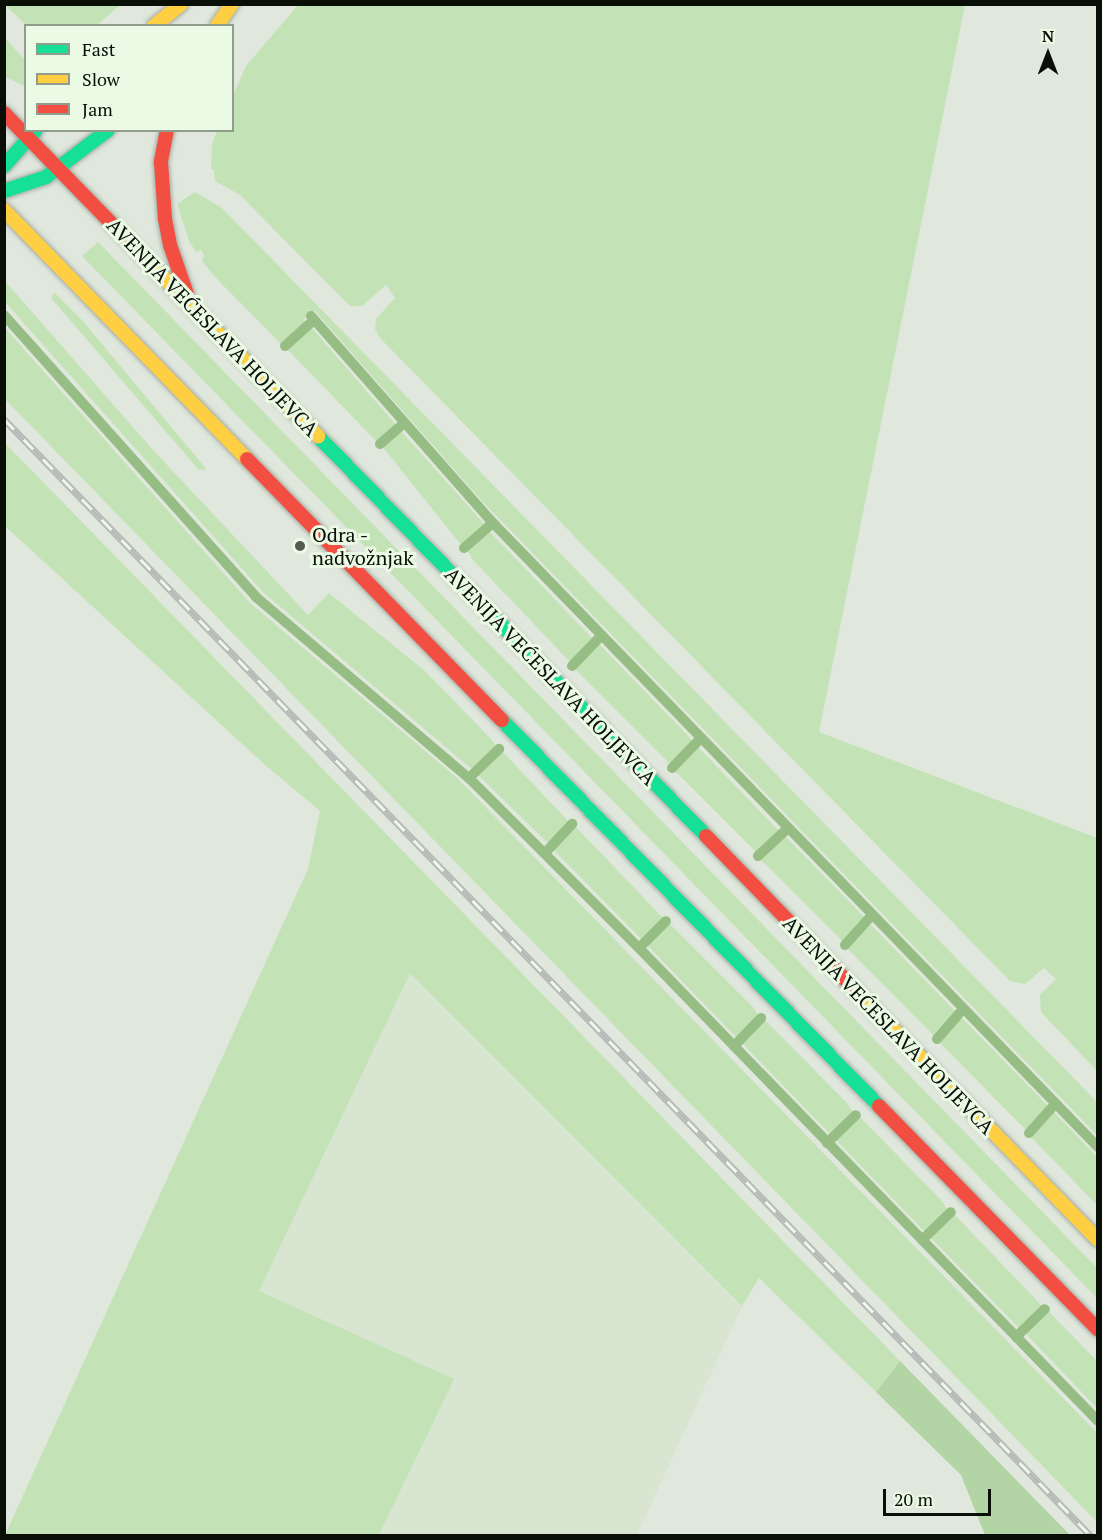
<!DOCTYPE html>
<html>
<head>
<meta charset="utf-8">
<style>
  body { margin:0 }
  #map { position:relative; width:1102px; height:1540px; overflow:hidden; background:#e0e8dd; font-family:"PT Serif",serif }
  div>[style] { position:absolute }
  .built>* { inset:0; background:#d7e5d1 }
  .green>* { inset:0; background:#c3e2b5 }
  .forest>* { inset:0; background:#b3d4a5 }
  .stream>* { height:10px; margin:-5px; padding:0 5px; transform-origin:5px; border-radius:5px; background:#96bd84 }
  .roads { filter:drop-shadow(0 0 2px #a6aca3) drop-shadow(0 0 2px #a6aca3) }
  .fast>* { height:14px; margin:-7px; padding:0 7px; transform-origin:7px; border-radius:7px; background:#16e098 }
  .slow>* { height:14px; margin:-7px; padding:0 7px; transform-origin:7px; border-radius:7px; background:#ffcf43 }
  .jam>* { height:14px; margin:-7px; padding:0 7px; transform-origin:7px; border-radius:7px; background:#f24e42 }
  .rail>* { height:7px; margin-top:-3.5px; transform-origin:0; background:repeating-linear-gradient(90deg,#ebfae5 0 14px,#b8bab7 0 28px); box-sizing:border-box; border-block:2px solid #b8bab7 }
  .dots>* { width:16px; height:16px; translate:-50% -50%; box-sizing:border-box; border:3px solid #ebfae5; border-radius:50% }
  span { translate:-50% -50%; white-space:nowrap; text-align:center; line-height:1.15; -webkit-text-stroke:6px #ebfae5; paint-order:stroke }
  .street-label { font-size:20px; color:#090e07 }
  .poi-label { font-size:20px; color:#090e07 }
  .left { translate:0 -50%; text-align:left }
  .frame { position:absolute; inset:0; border:6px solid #090e07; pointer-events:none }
  .legend { position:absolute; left:24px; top:24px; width:210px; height:108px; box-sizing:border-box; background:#ebfae5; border:2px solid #919c8c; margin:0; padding:8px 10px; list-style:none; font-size:18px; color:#090e07 }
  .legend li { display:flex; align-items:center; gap:12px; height:30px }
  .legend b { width:30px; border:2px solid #919c8c }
  .north { position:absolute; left:1018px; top:24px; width:60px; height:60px; -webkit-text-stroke:4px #ebfae5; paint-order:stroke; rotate:0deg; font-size:16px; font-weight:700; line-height:24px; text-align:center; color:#090e07 }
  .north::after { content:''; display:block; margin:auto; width:21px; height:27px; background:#090e07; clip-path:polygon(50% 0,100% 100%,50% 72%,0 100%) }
  .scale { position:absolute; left:883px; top:1489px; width:108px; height:27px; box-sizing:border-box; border:3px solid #090e07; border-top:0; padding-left:8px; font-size:18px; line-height:21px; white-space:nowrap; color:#090e07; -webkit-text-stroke:4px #ebfae5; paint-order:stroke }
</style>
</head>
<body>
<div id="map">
  <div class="built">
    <div style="clip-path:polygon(410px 972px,742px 1306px,637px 1535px,379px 1536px,453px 1379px,259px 1291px)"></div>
  </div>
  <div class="green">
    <div style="clip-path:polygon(5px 5px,120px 5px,96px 26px,26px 25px)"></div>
    <div style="clip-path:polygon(298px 5px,965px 5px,819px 732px,1097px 838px,1097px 1071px,1041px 1012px,1040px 995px,1056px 979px,1044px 968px,1025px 984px,1010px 981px,380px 338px,375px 329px,376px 319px,395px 298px,386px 285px,362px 306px,350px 306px,240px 195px,215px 181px,214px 170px,211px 169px,212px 144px,217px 131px,232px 130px,233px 96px,246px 66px)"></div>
    <div style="clip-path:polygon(5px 38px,25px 60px,25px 86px,5px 77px)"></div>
    <div style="clip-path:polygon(195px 192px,222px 208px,1097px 1102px,1097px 1135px,481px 500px,315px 311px,304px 319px,306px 323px,301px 329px,283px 346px,215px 277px,202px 261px,204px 255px,201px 250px,196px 252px,189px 241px,177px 204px)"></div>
    <div style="clip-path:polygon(98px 242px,1097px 1268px,1097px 1298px,82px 256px)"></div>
    <div style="clip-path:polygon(4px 280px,153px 450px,308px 615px,329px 593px,426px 672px,490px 738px,497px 747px,491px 755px,474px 771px,263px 592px,5px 302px)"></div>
    <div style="clip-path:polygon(54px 292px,82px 320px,207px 470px,198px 469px,51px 298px)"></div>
    <div style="clip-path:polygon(311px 327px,396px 425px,384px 439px,378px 443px,287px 349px)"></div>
    <div style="clip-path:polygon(5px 328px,251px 604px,456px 777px,1097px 1433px,1097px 1522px,5px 399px)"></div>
    <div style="clip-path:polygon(400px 430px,486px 526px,462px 546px,382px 446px)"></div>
    <div style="clip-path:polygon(4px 442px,900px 1361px,876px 1392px,759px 1278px,742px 1306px,410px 973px,259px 1291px,454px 1379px,379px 1535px,5px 1535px,308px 869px,320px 811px,264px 764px,5px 526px)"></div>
    <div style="clip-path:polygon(489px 531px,594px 640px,571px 663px,472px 559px,467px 549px)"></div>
    <div style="clip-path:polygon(598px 643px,693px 741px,671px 765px,574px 668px)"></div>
    <div style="clip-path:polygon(696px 745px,780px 832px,757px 853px,674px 770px)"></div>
    <div style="clip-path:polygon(501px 750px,570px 823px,550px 845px,476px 773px)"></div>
    <div style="clip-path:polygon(575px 826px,664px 919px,644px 942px,552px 848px)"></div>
    <div style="clip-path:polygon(784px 835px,865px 918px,843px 942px,760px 859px)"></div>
    <div style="clip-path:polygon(868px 922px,956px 1012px,935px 1037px,847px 948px)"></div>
    <div style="clip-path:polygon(669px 923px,753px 1007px,759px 1017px,738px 1039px,646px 944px)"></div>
    <div style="clip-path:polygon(960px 1016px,1049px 1107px,1027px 1131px,939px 1042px,942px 1034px)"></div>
    <div style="clip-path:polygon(764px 1019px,848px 1104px,854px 1114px,832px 1136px,741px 1042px)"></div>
    <div style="clip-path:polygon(1053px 1111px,1097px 1157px,1097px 1205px,1030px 1136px)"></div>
    <div style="clip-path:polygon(859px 1116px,942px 1201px,948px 1211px,927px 1234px,835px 1139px)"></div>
    <div style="clip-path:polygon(953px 1213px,1043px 1307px,1021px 1330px,929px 1236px)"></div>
    <div style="clip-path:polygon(1047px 1310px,1097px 1361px,1097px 1408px,1024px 1332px)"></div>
  </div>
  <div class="forest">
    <div style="clip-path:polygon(900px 1361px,1070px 1535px,985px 1535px,961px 1475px,876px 1392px)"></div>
  </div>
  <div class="stream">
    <div style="left:4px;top:315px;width:378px;rotate:48.2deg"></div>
    <div style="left:256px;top:597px;width:280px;rotate:40.4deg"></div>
    <div style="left:469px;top:778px;width:240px;rotate:45deg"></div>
    <div style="left:639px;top:948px;width:659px;rotate:45.86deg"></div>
    <div style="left:311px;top:316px;width:276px;rotate:48.7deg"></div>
    <div style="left:493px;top:523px;width:869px;rotate:45.89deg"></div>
    <div style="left:285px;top:346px;width:39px;rotate:-42deg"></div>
    <div style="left:380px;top:444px;width:32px;rotate:-41deg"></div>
    <div style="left:464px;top:548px;width:38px;rotate:-41deg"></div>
    <div style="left:572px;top:666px;width:42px;rotate:-46deg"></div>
    <div style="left:672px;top:768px;width:42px;rotate:-46deg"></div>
    <div style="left:469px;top:778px;width:42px;rotate:-44deg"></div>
    <div style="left:545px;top:853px;width:40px;rotate:-47deg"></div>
    <div style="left:758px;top:856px;width:40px;rotate:-43deg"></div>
    <div style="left:845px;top:945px;width:40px;rotate:-48deg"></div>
    <div style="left:639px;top:948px;width:38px;rotate:-45deg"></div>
    <div style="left:937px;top:1039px;width:40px;rotate:-49deg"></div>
    <div style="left:734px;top:1046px;width:39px;rotate:-46deg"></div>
    <div style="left:1029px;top:1133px;width:39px;rotate:-48deg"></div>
    <div style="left:827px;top:1143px;width:40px;rotate:-44deg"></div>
    <div style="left:922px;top:1240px;width:40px;rotate:-44deg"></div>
    <div style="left:1016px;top:1337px;width:40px;rotate:-44deg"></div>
  </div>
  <div class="roads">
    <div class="fast">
      <div style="left:4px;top:166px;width:48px;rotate:-48.4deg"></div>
      <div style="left:4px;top:191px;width:44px;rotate:-18.4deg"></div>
      <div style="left:46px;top:177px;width:78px;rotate:-37.2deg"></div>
      <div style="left:318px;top:436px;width:557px;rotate:45.87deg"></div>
      <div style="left:502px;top:720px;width:540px;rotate:45.68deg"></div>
    </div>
    <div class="slow">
      <div style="left:154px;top:26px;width:35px;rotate:-39deg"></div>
      <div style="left:217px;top:26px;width:27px;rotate:-56deg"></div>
      <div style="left:4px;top:210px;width:348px;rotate:45.7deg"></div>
      <div style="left:137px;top:250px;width:260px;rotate:45.8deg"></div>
      <div style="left:856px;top:991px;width:347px;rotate:45.8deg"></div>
    </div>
    <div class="jam">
      <div style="left:4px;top:113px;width:191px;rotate:45.8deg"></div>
      <div style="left:167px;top:130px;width:33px;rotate:101deg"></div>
      <div style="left:161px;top:162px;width:57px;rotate:86deg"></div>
      <div style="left:165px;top:219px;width:26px;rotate:79deg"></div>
      <div style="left:170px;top:245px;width:52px;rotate:70.9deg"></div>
      <div style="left:247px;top:459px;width:365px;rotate:45.7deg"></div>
      <div style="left:706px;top:836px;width:216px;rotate:45.9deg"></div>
      <div style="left:879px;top:1106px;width:313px;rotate:45.6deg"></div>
    </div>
  </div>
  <div class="rail">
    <div style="left:4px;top:419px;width:1559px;rotate:45.78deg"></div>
  </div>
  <div class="dots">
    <div style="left:300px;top:546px;background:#545a52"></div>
  </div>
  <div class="street-label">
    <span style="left:213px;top:327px;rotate:46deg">AVENIJA VEĆESLAVA HOLJEVCA</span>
    <span style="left:551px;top:676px;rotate:46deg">AVENIJA VEĆESLAVA HOLJEVCA</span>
    <span style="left:889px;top:1025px;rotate:46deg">AVENIJA VEĆESLAVA HOLJEVCA</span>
  </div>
  <div class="poi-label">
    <span class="left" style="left:312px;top:546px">Odra -<br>nadvožnjak</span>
  </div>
  <div class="frame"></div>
  <ul class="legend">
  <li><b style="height:8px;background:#16e098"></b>Fast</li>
  <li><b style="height:8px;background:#ffcf43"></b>Slow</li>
  <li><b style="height:8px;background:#f24e42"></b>Jam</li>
  </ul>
  <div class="north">N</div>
  <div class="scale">20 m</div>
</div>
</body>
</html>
